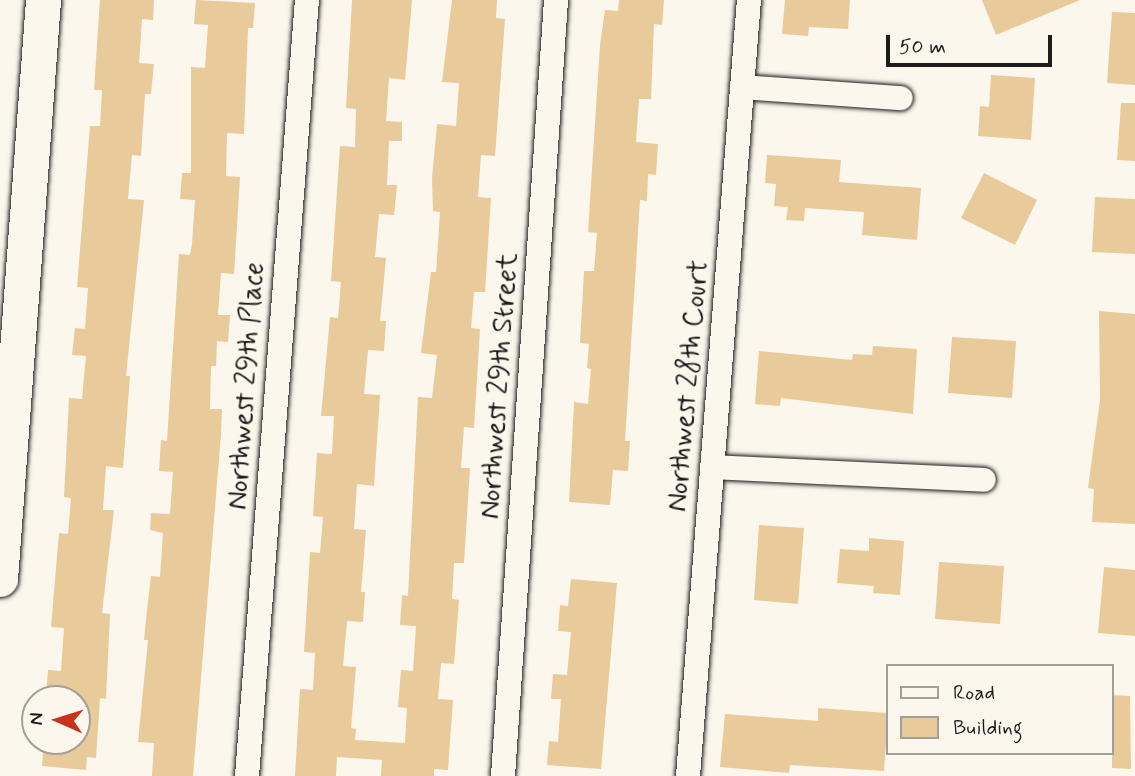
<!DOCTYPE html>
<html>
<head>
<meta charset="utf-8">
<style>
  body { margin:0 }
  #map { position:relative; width:1135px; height:776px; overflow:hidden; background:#fbf7ec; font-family:Mynerve,sans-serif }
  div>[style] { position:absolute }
  .building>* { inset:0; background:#e9ca9b }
  .roads { filter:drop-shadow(0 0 2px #1c1c1c) drop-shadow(0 0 2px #1c1c1c) }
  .street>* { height:24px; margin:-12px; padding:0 12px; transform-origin:12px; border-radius:12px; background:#fbf7ec }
  .secondary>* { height:35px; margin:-17.5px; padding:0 17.5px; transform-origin:17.5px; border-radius:17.5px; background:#fbf7ec }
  span { translate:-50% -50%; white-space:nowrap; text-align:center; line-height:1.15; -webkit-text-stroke:6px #fbf7ec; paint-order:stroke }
  .street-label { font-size:28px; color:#1c1c1c }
  .legend { position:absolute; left:886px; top:664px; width:228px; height:91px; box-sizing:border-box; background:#fbf7ec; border:2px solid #a29f99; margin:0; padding:9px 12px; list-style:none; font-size:21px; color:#1c1c1c }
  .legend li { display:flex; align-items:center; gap:14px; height:35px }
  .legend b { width:35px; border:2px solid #a29f99 }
  .north { position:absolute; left:21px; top:685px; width:70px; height:70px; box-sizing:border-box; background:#fbf7ec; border:2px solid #a29f99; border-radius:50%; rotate:273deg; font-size:19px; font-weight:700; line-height:28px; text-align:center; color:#1c1c1c }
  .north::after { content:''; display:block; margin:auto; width:24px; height:32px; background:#c8321e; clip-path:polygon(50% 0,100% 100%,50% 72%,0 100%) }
  .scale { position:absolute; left:886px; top:35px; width:166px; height:32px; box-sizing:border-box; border:4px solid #1c1c1c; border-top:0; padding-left:9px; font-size:21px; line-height:24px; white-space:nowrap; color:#1c1c1c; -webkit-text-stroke:5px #fbf7ec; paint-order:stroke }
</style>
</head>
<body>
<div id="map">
  <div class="building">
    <div style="clip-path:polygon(100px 0,154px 0,153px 20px,142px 19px,139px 63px,154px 64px,151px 94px,145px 94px,141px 156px,132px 155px,128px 199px,144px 200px,126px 376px,130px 376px,123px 468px,106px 466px,103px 510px,114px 510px,102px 613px,110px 614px,106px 699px,100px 698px,96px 758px,87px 757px,86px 770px,42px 766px,44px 741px,77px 741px,77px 697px,46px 694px,48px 670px,61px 671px,64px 628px,51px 627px,59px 533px,68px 534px,71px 498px,64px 497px,69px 398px,82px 399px,86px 356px,72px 355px,75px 328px,85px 329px,88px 288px,77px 287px,90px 126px,100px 126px,102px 90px,94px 90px)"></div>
    <div style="clip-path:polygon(196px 0,255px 3px,253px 28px,248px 28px,244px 134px,227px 133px,226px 176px,240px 177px,234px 274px,221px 273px,218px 315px,230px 315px,228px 342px,217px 341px,216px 366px,211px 366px,210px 409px,222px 409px,221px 434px,193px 776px,152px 776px,154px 743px,138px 742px,148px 640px,144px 640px,147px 610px,151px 576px,160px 577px,163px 533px,150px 530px,151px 513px,170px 514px,173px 472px,159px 471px,161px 440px,167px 441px,179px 254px,190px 255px,192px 244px,195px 200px,180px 199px,182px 173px,191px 173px,191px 67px,205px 68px,208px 25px,194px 24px)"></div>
    <div style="clip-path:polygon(352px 0,412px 0,405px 80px,389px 78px,386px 121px,402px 122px,402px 141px,389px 141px,387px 185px,397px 185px,394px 215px,379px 214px,375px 257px,386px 258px,380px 321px,386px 321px,384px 351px,368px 350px,364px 394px,380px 395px,374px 486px,357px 484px,354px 529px,366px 530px,361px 592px,365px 592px,363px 622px,347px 621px,343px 666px,356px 667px,351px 728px,356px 729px,355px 740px,405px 743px,407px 708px,398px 707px,401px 670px,413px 671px,416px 626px,400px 625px,402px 595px,408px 596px,418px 397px,432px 398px,437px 355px,421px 353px,431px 272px,436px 272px,440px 212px,433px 211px,432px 178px,437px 124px,456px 126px,459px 83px,442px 82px,452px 0,497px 0,496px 18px,505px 19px,495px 156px,481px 155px,478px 197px,491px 198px,485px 292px,474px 292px,471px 328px,480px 329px,474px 428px,464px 427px,461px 468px,470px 468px,464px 563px,454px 563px,452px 599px,459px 600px,454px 664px,441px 663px,438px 699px,453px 700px,448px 770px,434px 769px,434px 776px,381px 776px,382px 760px,337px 757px,336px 776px,295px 776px,300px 689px,313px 690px,315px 653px,304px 652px,310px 552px,320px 553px,323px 517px,313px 516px,317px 453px,332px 454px,334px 416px,321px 416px,330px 317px,338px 318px,341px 282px,331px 281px,340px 146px,355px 147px,356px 109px,346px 108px)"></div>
    <div style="clip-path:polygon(619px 0,664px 0,662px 25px,654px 24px,651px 99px,639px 99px,636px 142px,658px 144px,656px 175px,648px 174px,647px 201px,640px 200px,625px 441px,630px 441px,628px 471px,613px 470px,610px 505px,569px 502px,574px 402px,588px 404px,591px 369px,587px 368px,589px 344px,580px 343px,584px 271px,594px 271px,597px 233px,588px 232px,600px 45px,605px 10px,618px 11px)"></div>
    <div style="clip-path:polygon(785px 0,850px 0,848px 29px,809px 27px,808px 36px,782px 34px)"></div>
    <div style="clip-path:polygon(982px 0,1080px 0,996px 35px)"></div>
    <div style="clip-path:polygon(1112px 12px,1135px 13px,1135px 85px,1107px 83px)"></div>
    <div style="clip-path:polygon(991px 75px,1035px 78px,1031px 140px,978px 136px,980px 106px,989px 107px)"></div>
    <div style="clip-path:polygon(1121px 103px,1135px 103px,1135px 161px,1117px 160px)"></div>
    <div style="clip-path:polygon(767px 155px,841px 160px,839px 182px,921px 188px,917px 240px,862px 235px,864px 212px,805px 208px,804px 221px,786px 220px,788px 207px,774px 206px,776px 184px,765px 183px)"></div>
    <div style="clip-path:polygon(984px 173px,1037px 200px,1015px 245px,961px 218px)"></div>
    <div style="clip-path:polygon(1095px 197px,1135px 199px,1135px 254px,1092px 252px)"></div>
    <div style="clip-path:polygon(1099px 311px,1135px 314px,1135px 524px,1092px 522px,1094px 489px,1088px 488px,1100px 400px)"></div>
    <div style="clip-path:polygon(952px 337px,1016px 341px,1012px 398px,948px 393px)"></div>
    <div style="clip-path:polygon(873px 346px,917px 349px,913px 414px,781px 398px,780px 406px,755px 404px,759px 351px,852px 360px,853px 354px,872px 355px)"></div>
    <div style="clip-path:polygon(759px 525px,804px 528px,798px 604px,754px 600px)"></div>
    <div style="clip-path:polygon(869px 538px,904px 541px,900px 595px,873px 593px,874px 586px,837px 583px,840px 549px,869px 551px)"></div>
    <div style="clip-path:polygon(939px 562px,1004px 566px,1000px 624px,935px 619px)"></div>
    <div style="clip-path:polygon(1104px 567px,1135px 570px,1135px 636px,1098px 633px)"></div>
    <div style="clip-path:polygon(571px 579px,617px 583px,601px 769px,547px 765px,549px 741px,558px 742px,561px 699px,551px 699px,553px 674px,567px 675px,571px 632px,558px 631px,560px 605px,568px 606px)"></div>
    <div style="clip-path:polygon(1112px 695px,1130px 696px,1131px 769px,1112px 768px)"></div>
    <div style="clip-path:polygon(818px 708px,888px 713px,884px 771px,790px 765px,789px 773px,720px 767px,725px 714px,818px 721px)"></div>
  </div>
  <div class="roads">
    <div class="street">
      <div style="left:742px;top:87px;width:159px;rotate:4deg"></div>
      <div style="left:712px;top:467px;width:272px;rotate:2.7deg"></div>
      <div style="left:247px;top:776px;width:778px;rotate:-85.58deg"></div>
      <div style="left:503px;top:776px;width:778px;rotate:-86.09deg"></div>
      <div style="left:688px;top:776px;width:778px;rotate:-85.51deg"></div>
    </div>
    <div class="secondary">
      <div style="left:0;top:579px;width:581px;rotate:-85.75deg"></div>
    </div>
  </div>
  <div class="street-label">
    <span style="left:247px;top:386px;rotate:-86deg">Northwest 29th Place</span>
    <span style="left:500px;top:386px;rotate:-86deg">Northwest 29th Street</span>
    <span style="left:689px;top:386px;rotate:-85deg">Northwest 28th Court</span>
  </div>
  <ul class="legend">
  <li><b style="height:9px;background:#fbf7ec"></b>Road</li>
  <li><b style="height:19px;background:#e9ca9b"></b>Building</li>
  </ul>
  <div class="north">N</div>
  <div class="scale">50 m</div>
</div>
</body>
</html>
